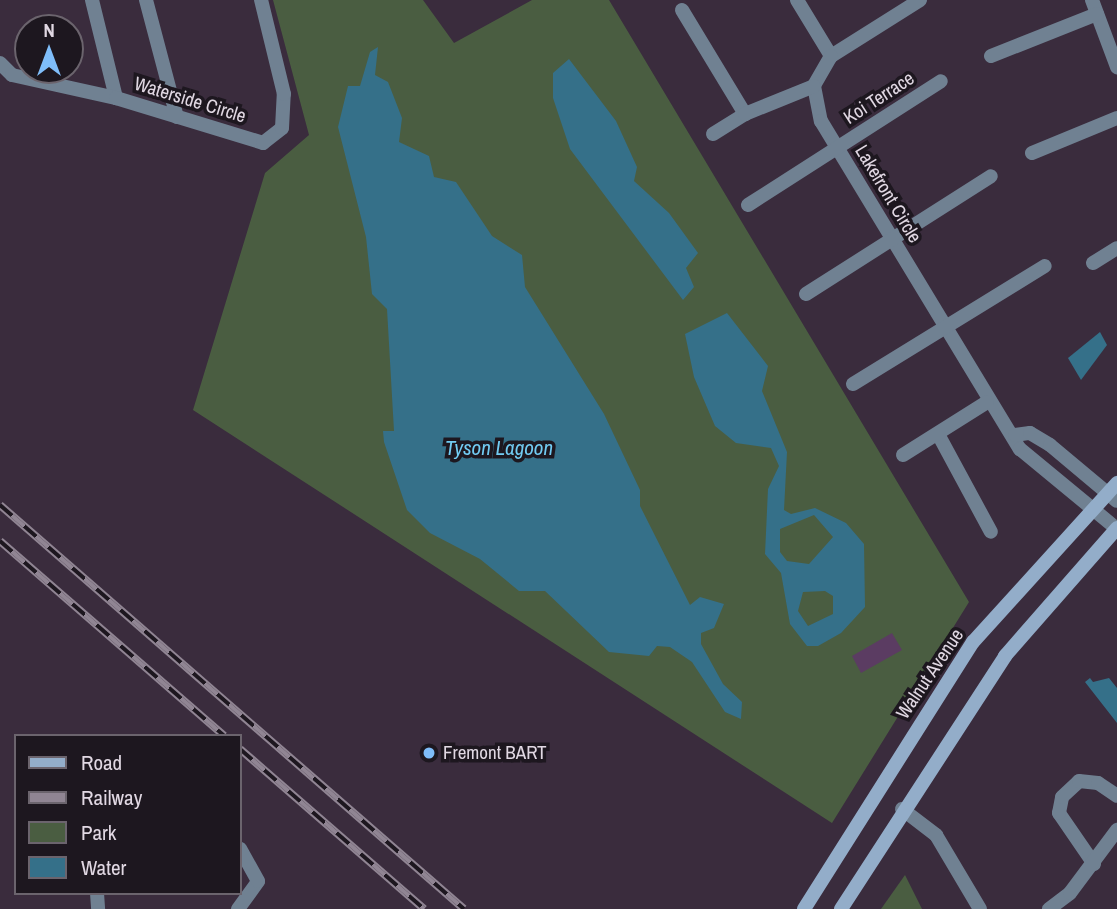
<!DOCTYPE html>
<html>
<head>
<meta charset="utf-8">
<style>
  body { margin:0 }
  #map { position:relative; width:1117px; height:909px; overflow:hidden; background:#3a2c3d; font-family:"Archivo Narrow",sans-serif }
  div>[style] { position:absolute }
  .green>* { inset:0; background:#4a5d41 }
  .water>* { inset:0; background:#357089 }
  .building>* { inset:0; background:#5b3c62 }
  .street>* { height:14px; margin:-7px; padding:0 7px; transform-origin:7px; border-radius:7px; background:#708192 }
  .secondary>* { height:14px; margin:-7px; padding:0 7px; transform-origin:7px; border-radius:7px; background:#93adc9 }
  .rail>* { height:8px; margin-top:-4px; transform-origin:0; background:repeating-linear-gradient(90deg,#1d171f 0 16px,#908593 0 32px); box-sizing:border-box; border-block:2px solid #908593 }
  .dots>* { width:19px; height:19px; translate:-50% -50%; box-sizing:border-box; border:4px solid #1d171f; border-radius:50% }
  span { translate:-50% -50%; white-space:nowrap; text-align:center; line-height:1.15; -webkit-text-stroke:7px #1d171f; paint-order:stroke }
  .street-label { font-size:19px; color:#e1d8e3 }
  .poi-label { font-size:19px; color:#e1d8e3 }
  .left { translate:0 -50%; text-align:left }
  .water-label { font-size:21px; color:#72ccf3; font-style:italic }
  .legend { position:absolute; left:14px; top:734px; width:228px; height:161px; box-sizing:border-box; background:#1d171f; border:2px solid #6b646d; margin:0; padding:9px 12px; list-style:none; font-size:21px; color:#e1d8e3 }
  .legend li { display:flex; align-items:center; gap:14px; height:35px }
  .legend b { width:35px; border:2px solid #6b646d }
  .north { position:absolute; left:14px; top:14px; width:70px; height:70px; box-sizing:border-box; background:#1d171f; border:2px solid #6b646d; border-radius:50%; rotate:0deg; font-size:19px; font-weight:700; line-height:28px; text-align:center; color:#e1d8e3 }
  .north::after { content:''; display:block; margin:auto; width:24px; height:32px; background:#7fbdf9; clip-path:polygon(50% 0,100% 100%,50% 72%,0 100%) }
</style>
</head>
<body>
<div id="map">
  <div class="green">
    <div style="clip-path:polygon(273px 0,423px 0,454px 43px,532px 0,609px 0,969px 602px,832px 823px,193px 410px,265px 173px,309px 135px)"></div>
    <div style="clip-path:polygon(905px 875px,922px 909px,881px 909px)"></div>
  </div>
  <div class="water">
    <div style="clip-path:polygon(378px 47px,375px 75px,388px 82px,402px 118px,399px 142px,429px 156px,434px 177px,456px 182px,492px 236px,522px 255px,525px 287px,604px 414px,640px 490px,640px 506px,690px 605px,700px 597px,724px 604px,714px 628px,701px 633px,701px 644px,723px 684px,742px 702px,741px 719px,725px 712px,692px 662px,670px 647px,657px 646px,649px 656px,609px 652px,545px 591px,519px 591px,480px 559px,430px 533px,407px 510px,384px 442px,383px 431px,394px 431px,387px 309px,372px 294px,366px 237px,338px 127px,348px 86px,360px 86px,370px 52px)"></div>
    <div style="clip-path:polygon(569px 59px,616px 121px,637px 167px,634px 181px,669px 213px,698px 253px,686px 268px,694px 287px,683px 300px,570px 149px,553px 98px,553px 73px)"></div>
    <div style="clip-path:polygon(evenodd,727px 313px,768px 366px,762px 391px,787px 452px,784px 510px,791px 514px,815px 508px,846px 523px,864px 544px,865px 607px,841px 633px,818px 646px,807px 646px,790px 624px,781px 573px,765px 554px,768px 489px,779px 466px,771px 448px,736px 443px,715px 426px,694px 377px,685px 334px,727px 313px,814px 515px,833px 537px,809px 564px,787px 561px,780px 552px,780px 529px,814px 515px,727px 313px,825px 591px,833px 596px,833px 614px,808px 626px,798px 611px,803px 592px,825px 591px)"></div>
    <div style="clip-path:polygon(1100px 332px,1107px 345px,1081px 380px,1068px 358px)"></div>
    <div style="clip-path:polygon(1090px 678px,1093px 682px,1109px 678px,1117px 688px,1117px 723px,1085px 682px)"></div>
  </div>
  <div class="building">
    <div style="clip-path:polygon(892px 633px,902px 650px,861px 673px,852px 656px)"></div>
  </div>
  <div class="street">
    <div style="left:92px;top:0;width:101px;rotate:76.2deg"></div>
    <div style="left:146px;top:0;width:121px;rotate:75.2deg"></div>
    <div style="left:797px;top:0;width:66px;rotate:58.7deg"></div>
    <div style="left:920px;top:0;width:105px;rotate:147.8deg"></div>
    <div style="left:831px;top:56px;width:34px;rotate:120deg"></div>
    <div style="left:814px;top:86px;width:36px;rotate:79deg"></div>
    <div style="left:821px;top:121px;width:384px;rotate:58.8deg"></div>
    <div style="left:1020px;top:449px;width:126px;rotate:39.5deg"></div>
    <div style="left:1092px;top:0;width:72px;rotate:69.5deg"></div>
    <div style="left:682px;top:10px;width:122px;rotate:58.8deg"></div>
    <div style="left:991px;top:56px;width:114px;rotate:-21.6deg"></div>
    <div style="left:0;top:63px;width:17px;rotate:45deg"></div>
    <div style="left:12px;top:75px;width:107px;rotate:12.5deg"></div>
    <div style="left:116px;top:98px;width:154px;rotate:17deg"></div>
    <div style="left:263px;top:143px;width:24px;rotate:-38deg"></div>
    <div style="left:282px;top:128px;width:34px;rotate:-87deg"></div>
    <div style="left:284px;top:94px;width:97px;rotate:-103.7deg"></div>
    <div style="left:713px;top:134px;width:38px;rotate:-32deg"></div>
    <div style="left:745px;top:114px;width:74px;rotate:-22.1deg"></div>
    <div style="left:1032px;top:153px;width:92px;rotate:-22.4deg"></div>
    <div style="left:748px;top:205px;width:229px;rotate:-32.7deg"></div>
    <div style="left:1093px;top:263px;width:28px;rotate:-32deg"></div>
    <div style="left:806px;top:294px;width:219px;rotate:-32.5deg"></div>
    <div style="left:853px;top:384px;width:225px;rotate:-31.6deg"></div>
    <div style="left:938px;top:434px;width:111px;rotate:61.6deg"></div>
    <div style="left:1015px;top:435px;width:15px;rotate:-8deg"></div>
    <div style="left:1030px;top:433px;width:23px;rotate:31deg"></div>
    <div style="left:1050px;top:445px;width:87px;rotate:39.9deg"></div>
    <div style="left:903px;top:455px;width:99px;rotate:-32.2deg"></div>
    <div style="left:902px;top:809px;width:43px;rotate:37.4deg"></div>
    <div style="left:936px;top:835px;width:86px;rotate:59.3deg"></div>
    <div style="left:1094px;top:864px;width:62px;rotate:-124.5deg"></div>
    <div style="left:1059px;top:813px;width:16px;rotate:-79deg"></div>
    <div style="left:1062px;top:797px;width:23px;rotate:-43deg"></div>
    <div style="left:1079px;top:781px;width:19px;rotate:6deg"></div>
    <div style="left:1098px;top:783px;width:23px;rotate:34deg"></div>
    <div style="left:97px;top:893px;width:16px;rotate:86deg"></div>
    <div style="left:238px;top:909px;width:34px;rotate:-54deg"></div>
    <div style="left:258px;top:881px;width:37px;rotate:-119deg"></div>
    <div style="left:1049px;top:909px;width:26px;rotate:-37deg"></div>
    <div style="left:1070px;top:893px;width:79px;rotate:-53.3deg"></div>
  </div>
  <div class="secondary">
    <div style="left:804px;top:909px;width:316px;rotate:-57.7deg"></div>
    <div style="left:973px;top:642px;width:215px;rotate:-47.8deg"></div>
    <div style="left:841px;top:909px;width:302px;rotate:-57deg"></div>
    <div style="left:1005px;top:656px;width:170px;rotate:-48.8deg"></div>
  </div>
  <div class="rail">
    <div style="left:0;top:505px;width:615px;rotate:41.05deg"></div>
    <div style="left:0;top:541px;width:297px;rotate:41deg"></div>
    <div style="left:240px;top:749px;width:244px;rotate:41deg"></div>
  </div>
  <div class="dots">
    <div style="left:429px;top:753px;background:#7fbdf9"></div>
  </div>
  <div class="street-label">
    <span style="left:879px;top:98px;rotate:-33deg">Koi Terrace</span>
    <span style="left:190px;top:100px;rotate:17deg">Waterside Circle</span>
    <span style="left:888px;top:194px;rotate:59deg">Lakefront Circle</span>
    <span style="left:930px;top:674px;rotate:-56deg">Walnut Avenue</span>
  </div>
  <div class="poi-label">
    <span class="left" style="left:443px;top:753px">Fremont BART</span>
  </div>
  <div class="water-label">
    <span style="left:499px;top:448px">Tyson Lagoon</span>
  </div>
  <ul class="legend">
  <li><b style="height:9px;background:#93adc9"></b>Road</li>
  <li><b style="height:9px;background:#908593"></b>Railway</li>
  <li><b style="height:19px;background:#4a5d41"></b>Park</li>
  <li><b style="height:19px;background:#357089"></b>Water</li>
  </ul>
  <div class="north">N</div>
</div>
</body>
</html>
